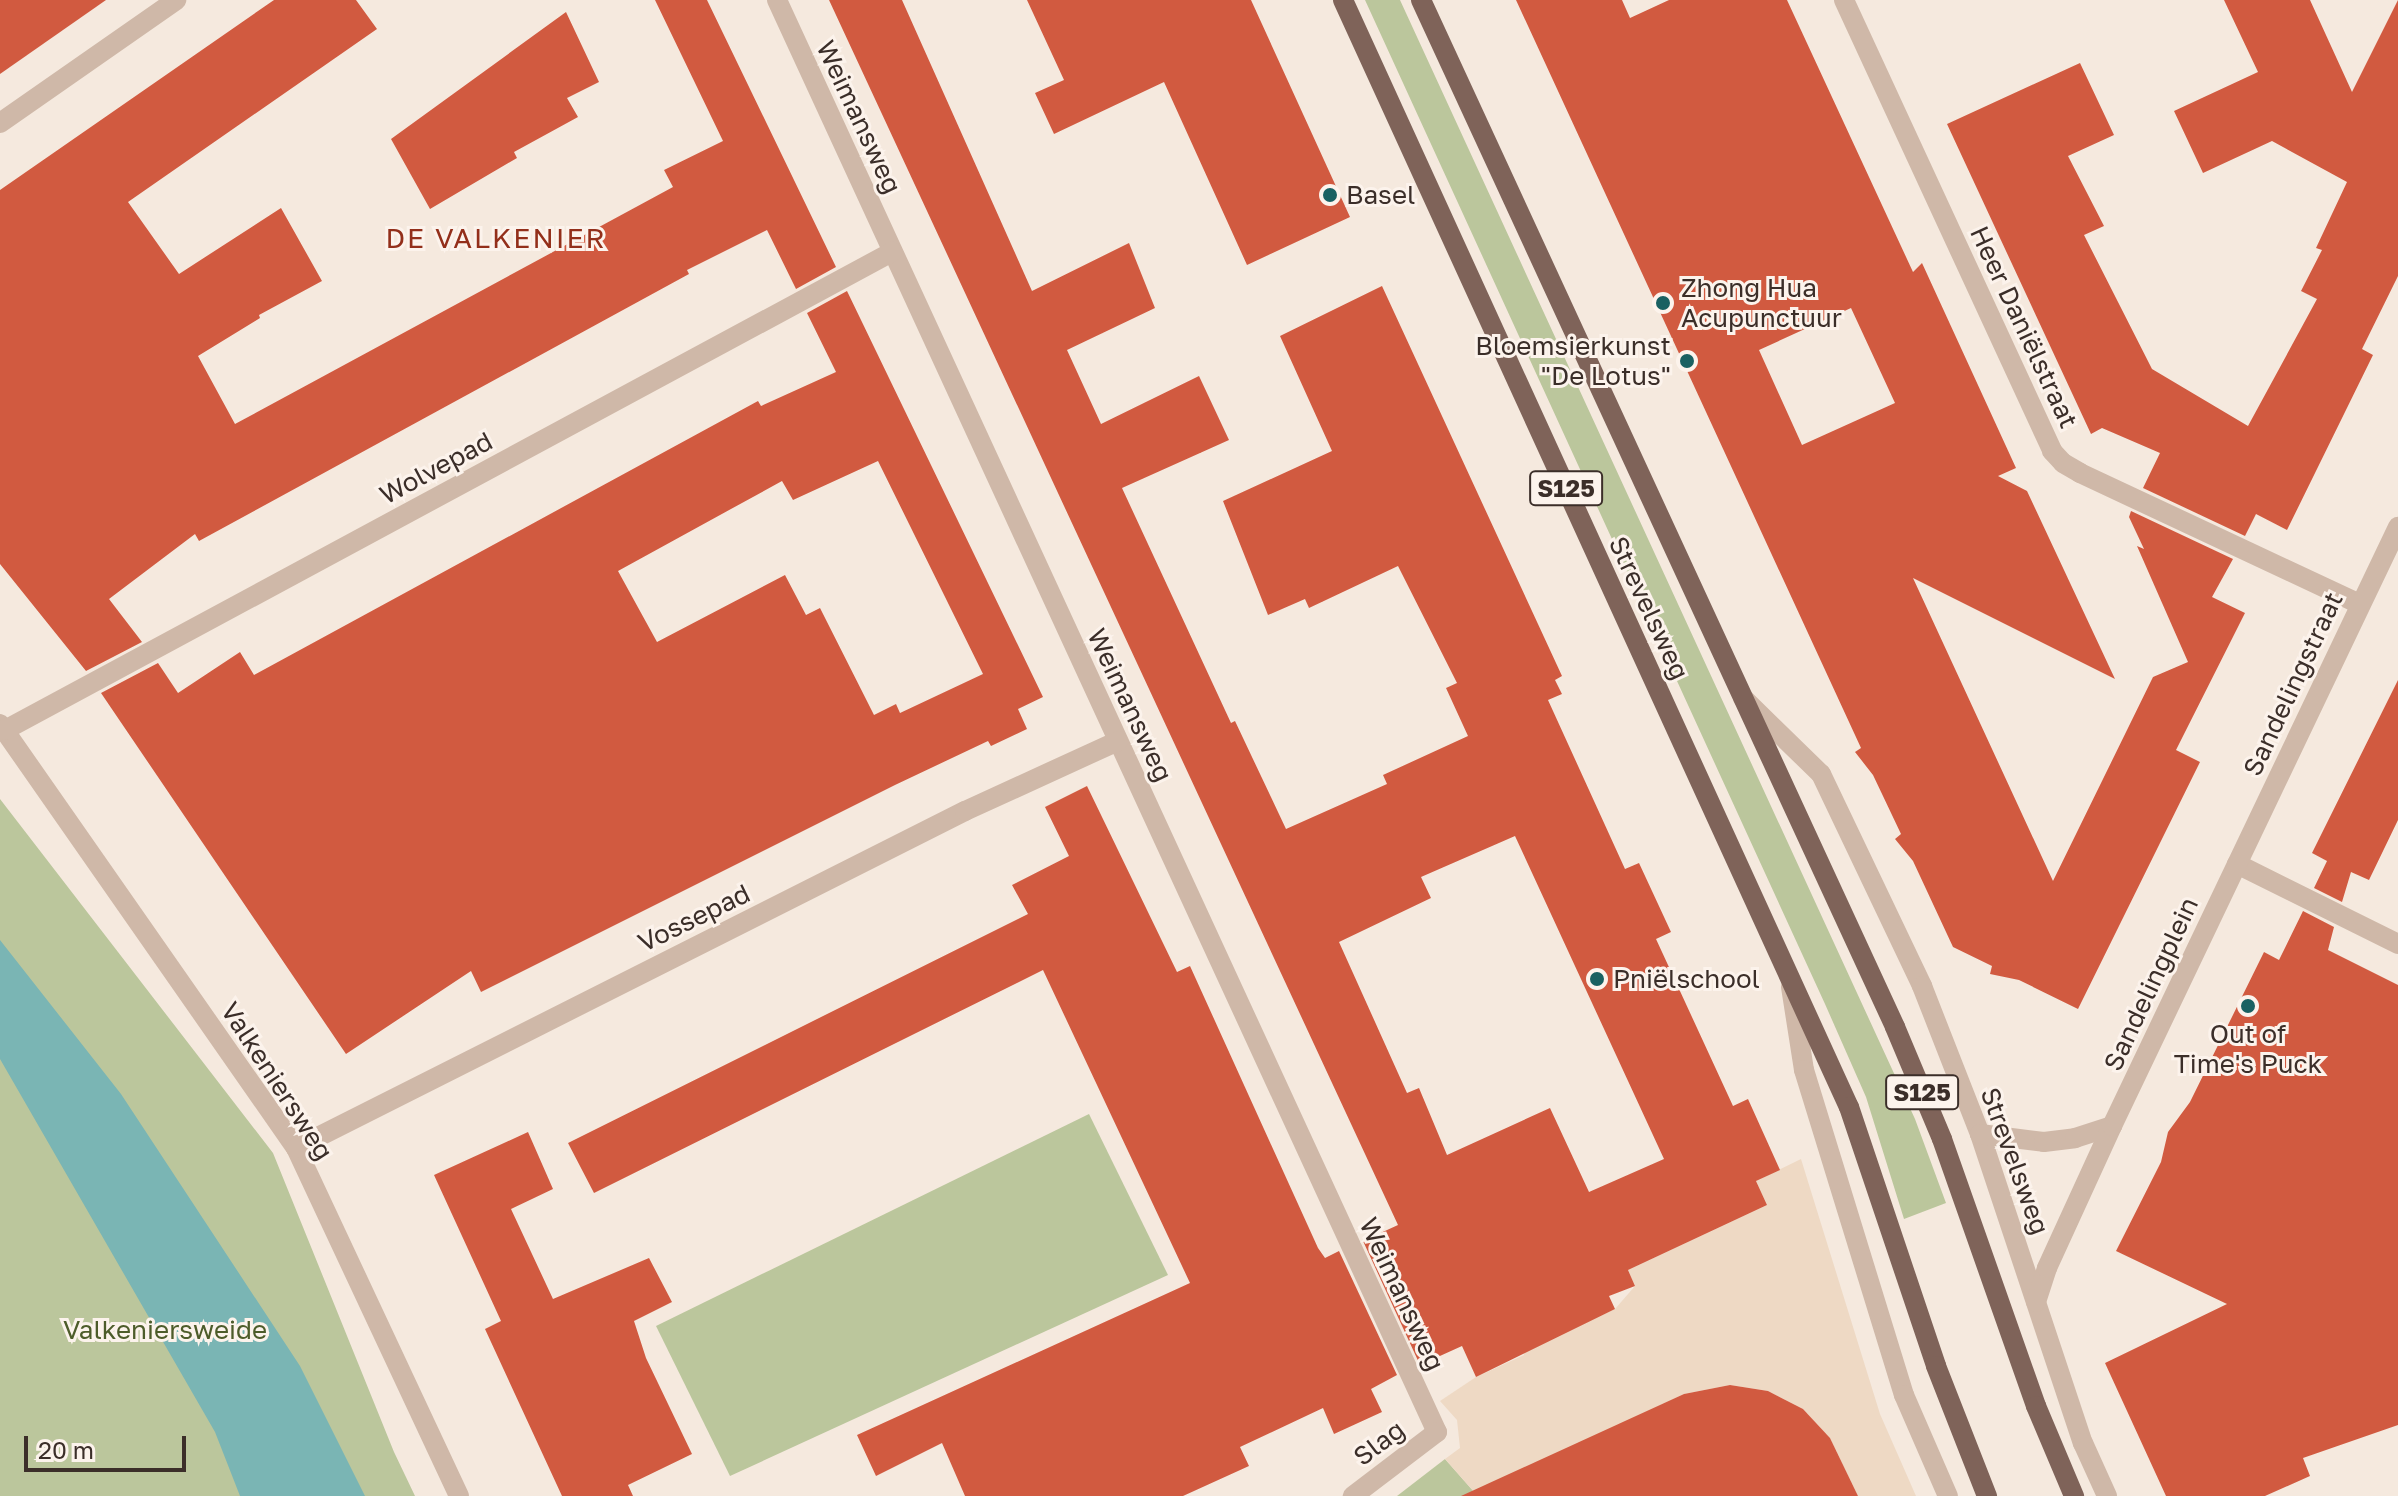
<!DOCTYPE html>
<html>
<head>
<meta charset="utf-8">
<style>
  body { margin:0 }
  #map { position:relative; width:2398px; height:1496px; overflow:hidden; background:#f5e9de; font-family:"Golos Text",sans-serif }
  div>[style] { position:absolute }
  .green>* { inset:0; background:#bbc69c }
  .plaza>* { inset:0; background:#eed9c4 }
  .water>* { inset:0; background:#7ab5b4 }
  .building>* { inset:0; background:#d15a40 }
  .minor>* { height:20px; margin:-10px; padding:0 10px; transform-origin:10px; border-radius:10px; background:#cfb8a8 }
  .major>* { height:20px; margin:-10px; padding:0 10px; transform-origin:10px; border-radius:10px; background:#7f6359 }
  .dots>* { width:22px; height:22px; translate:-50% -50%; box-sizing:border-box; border:4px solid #fcf3ec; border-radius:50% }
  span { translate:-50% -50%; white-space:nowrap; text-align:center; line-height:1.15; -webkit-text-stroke:6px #fcf3ec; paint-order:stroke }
  .shield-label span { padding:2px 6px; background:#fcf3ec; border:2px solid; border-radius:6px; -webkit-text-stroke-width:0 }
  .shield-label { font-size:24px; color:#3b2e29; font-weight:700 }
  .street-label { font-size:26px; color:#3b2e29 }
  .poi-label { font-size:26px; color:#3b2e29 }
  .left { translate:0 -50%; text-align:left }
  .right { translate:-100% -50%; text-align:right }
  .park-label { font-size:26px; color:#4d5c2a }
  .neighbourhood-label { font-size:28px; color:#932f1a; letter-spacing:2px }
  .scale { position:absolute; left:24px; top:1436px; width:162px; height:36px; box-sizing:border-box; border:4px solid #3b2e29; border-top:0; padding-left:10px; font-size:24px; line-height:28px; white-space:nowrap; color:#3b2e29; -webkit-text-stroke:6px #fcf3ec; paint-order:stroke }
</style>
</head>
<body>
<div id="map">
  <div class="green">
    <div style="clip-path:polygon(1365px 0,1400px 0,1915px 1119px,1946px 1203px,1904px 1219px,1866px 1097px,1825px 1004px)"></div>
    <div style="clip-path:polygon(0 799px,273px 1153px,394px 1452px,415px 1496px,0 1496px)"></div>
    <div style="clip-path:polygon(1089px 1114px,1168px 1275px,730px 1476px,656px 1326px)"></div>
    <div style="clip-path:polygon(1445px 1459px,1475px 1493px,1472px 1496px,1397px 1496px)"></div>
  </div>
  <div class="plaza">
    <div style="clip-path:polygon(1801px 1159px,1880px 1414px,1916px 1496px,1858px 1496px,1830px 1438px,1803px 1409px,1768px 1391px,1730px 1385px,1684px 1394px,1475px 1493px,1445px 1459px,1460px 1448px,1457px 1420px,1440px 1401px,1476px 1377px,1524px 1355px,1523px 1351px,1615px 1309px,1635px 1286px,1628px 1270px,1767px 1205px,1756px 1181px)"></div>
  </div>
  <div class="water">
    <div style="clip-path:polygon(0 940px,121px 1094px,300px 1366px,365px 1496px,240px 1496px,215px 1432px,0 1059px)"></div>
  </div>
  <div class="building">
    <div style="clip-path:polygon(0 0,106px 0,0 74px)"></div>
    <div style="clip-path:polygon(274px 0,356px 0,377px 29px,128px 202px,179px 274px,281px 208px,322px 281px,259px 315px,260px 318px,198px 356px,235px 424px,673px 187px,664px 170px,723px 141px,655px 0,707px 0,836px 267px,796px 289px,767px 230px,687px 270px,689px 274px,199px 541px,195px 534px,109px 599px,142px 642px,86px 671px,0 564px,0 190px)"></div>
    <div style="clip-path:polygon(evenodd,829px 0,902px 0,1032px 291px,1129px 243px,1155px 308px,1067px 350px,1101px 424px,1199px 376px,1229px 440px,1122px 488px,1231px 723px,1235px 721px,1286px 829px,1387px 784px,1383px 775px,1468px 736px,1446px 688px,1457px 683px,1398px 566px,1309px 608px,1305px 599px,1268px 615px,1223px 501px,1332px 451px,1280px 336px,1382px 286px,1562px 676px,1555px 680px,1562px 694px,1548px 700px,1625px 869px,1639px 863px,1671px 932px,1656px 939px,1733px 1106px,1748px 1099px,1780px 1170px,1756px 1181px,1767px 1205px,1628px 1270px,1635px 1286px,1609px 1296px,1615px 1309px,1476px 1377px,1462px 1346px,1420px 1365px,1363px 1241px,1398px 1225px,829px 0,1515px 836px,1664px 1159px,1589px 1192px,1550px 1108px,1447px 1155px,1419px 1088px,1407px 1093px,1339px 942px,1431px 898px,1421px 877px,1515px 836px)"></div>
    <div style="clip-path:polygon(1027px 0,1251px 0,1350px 217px,1247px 265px,1164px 82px,1054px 134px,1035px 93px,1064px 80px)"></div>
    <div style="clip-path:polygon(evenodd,1516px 0,1622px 0,1630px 18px,1669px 0,1787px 0,1913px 272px,1922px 263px,2016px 468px,1998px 476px,2027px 491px,2115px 679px,1913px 578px,2053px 881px,2153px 677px,2188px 662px,2137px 546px,2144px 549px,2129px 517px,2131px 511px,2233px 559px,2212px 597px,2245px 613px,2176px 750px,2200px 762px,2078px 1009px,2019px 980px,1990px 974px,1992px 966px,1953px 947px,1913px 861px,1895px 839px,1901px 834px,1873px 775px,1855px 752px,1861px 748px,1516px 0,1851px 308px,1895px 403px,1802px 445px,1759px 350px,1851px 308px)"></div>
    <div style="clip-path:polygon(2224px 0,2310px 0,2352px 92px,2398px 0,2398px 276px,2362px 349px,2373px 355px,2287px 530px,2256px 514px,2245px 536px,2143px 488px,2160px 453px,2102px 428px,2091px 434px,1947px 124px,2080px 63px,2114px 135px,2068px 156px,2104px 226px,2084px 235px,2152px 369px,2248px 426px,2317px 299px,2301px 291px,2322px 250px,2316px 248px,2347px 182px,2272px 141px,2203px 173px,2174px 111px,2258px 72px)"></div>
    <div style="clip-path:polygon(566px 12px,599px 82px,567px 98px,578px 117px,514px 152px,517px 158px,430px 209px,391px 139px)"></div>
    <div style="clip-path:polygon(evenodd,847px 291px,1043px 697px,1018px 709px,1027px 729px,991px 746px,988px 741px,895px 785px,481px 992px,471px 971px,346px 1054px,101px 693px,158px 663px,178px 693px,240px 652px,254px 675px,758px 401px,761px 406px,836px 372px,807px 313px,847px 291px,878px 461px,983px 674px,900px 713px,896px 704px,874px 715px,820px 608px,806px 615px,785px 575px,657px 642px,618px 571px,782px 481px,793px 500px,878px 461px)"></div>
    <div style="clip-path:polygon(2398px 680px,2398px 820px,2369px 880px,2351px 872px,2342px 902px,2314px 888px,2327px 861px,2312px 853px)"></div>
    <div style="clip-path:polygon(1087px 786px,1177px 972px,1190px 966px,1318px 1248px,1325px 1258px,1339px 1251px,1397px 1375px,1371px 1389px,1382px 1412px,1334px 1434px,1323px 1408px,1240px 1447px,1249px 1466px,1183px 1496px,965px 1496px,942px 1443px,876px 1476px,857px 1435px,1190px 1283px,1043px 970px,594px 1193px,568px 1143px,1028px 914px,1012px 885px,1069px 856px,1045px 807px)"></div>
    <div style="clip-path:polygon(2303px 911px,2334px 927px,2328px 950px,2398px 985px,2398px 1425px,2303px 1458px,2310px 1476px,2265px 1496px,2166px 1496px,2105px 1363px,2227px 1304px,2116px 1251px,2161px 1162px,2168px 1132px,2190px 1102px,2264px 952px,2279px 960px)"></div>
    <div style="clip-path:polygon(528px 1132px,553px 1189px,511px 1209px,553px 1299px,649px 1258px,672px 1302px,634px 1321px,646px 1358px,692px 1454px,628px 1485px,633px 1496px,562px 1496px,485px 1329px,501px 1321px,434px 1175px)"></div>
    <div style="clip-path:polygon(1730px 1385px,1768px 1391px,1803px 1409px,1830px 1438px,1858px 1496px,1461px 1496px,1684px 1394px)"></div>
  </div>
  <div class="minor">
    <div style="left:777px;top:0;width:1577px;rotate:65.26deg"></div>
    <div style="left:1437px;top:1432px;width:106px;rotate:142.7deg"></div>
    <div style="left:1844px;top:0;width:497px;rotate:65.2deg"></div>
    <div style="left:2052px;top:451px;width:16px;rotate:47deg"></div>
    <div style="left:2063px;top:463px;width:20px;rotate:30deg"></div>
    <div style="left:2080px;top:473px;width:309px;rotate:25.1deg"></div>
    <div style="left:0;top:123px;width:215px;rotate:-34.9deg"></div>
    <div style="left:1743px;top:698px;width:109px;rotate:44.3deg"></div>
    <div style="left:1821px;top:774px;width:235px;rotate:64.5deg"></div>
    <div style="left:1922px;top:986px;width:159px;rotate:68.6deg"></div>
    <div style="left:1980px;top:1134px;width:326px;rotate:71.6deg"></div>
    <div style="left:2083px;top:1443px;width:58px;rotate:65.6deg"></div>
    <div style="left:0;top:724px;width:517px;rotate:55.08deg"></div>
    <div style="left:296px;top:1148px;width:384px;rotate:64.9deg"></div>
    <div style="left:5px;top:730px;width:1008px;rotate:-28.32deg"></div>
    <div style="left:2237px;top:864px;width:180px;rotate:26.4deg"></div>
    <div style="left:1791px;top:987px;width:84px;rotate:81.1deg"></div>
    <div style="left:1804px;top:1070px;width:340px;rotate:72.9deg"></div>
    <div style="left:1904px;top:1395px;width:110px;rotate:66.5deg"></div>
    <div style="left:1980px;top:1134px;width:64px;rotate:7.1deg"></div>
    <div style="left:2044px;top:1142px;width:31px;rotate:-7deg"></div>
    <div style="left:2075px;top:1138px;width:39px;rotate:-18deg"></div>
    <div style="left:296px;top:1148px;width:749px;rotate:-26.74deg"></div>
    <div style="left:965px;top:811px;width:168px;rotate:-24.6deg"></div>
    <div style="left:2036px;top:1302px;width:36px;rotate:-72deg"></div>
    <div style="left:2047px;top:1268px;width:156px;rotate:-65.4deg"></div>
    <div style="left:2112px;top:1126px;width:664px;rotate:-64.48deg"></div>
  </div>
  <div class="major">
    <div style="left:1343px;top:0;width:1217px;rotate:65.44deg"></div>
    <div style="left:1849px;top:1107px;width:273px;rotate:71.4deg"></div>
    <div style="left:1936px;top:1366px;width:140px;rotate:68.6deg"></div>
    <div style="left:1421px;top:0;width:1131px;rotate:65.22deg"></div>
    <div style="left:1895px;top:1027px;width:121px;rotate:67.2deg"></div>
    <div style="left:1942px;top:1139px;width:283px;rotate:70.6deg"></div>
    <div style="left:2036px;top:1406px;width:98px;rotate:67.1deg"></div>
  </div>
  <div class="dots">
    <div style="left:1330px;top:195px;background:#1a6162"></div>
    <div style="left:1663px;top:303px;background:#1a6162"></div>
    <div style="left:1687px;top:361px;background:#1a6162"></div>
    <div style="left:1597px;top:979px;background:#1a6162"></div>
    <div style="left:2248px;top:1006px;background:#1a6162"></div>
  </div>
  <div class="shield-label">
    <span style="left:1566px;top:488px">S125</span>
    <span style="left:1922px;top:1092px">S125</span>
  </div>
  <div class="street-label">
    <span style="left:859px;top:117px;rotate:65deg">Weimansweg</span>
    <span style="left:2024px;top:327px;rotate:65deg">Heer Daniëlstraat</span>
    <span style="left:436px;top:468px;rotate:-28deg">Wolvepad</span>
    <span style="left:1649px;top:608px;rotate:65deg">Strevelsweg</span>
    <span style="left:2293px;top:684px;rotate:-65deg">Sandelingstraat</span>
    <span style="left:1130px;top:705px;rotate:65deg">Weimansweg</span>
    <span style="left:694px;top:918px;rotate:-26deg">Vossepad</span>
    <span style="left:2151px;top:984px;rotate:-65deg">Sandelingplein</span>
    <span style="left:277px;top:1081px;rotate:57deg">Valkeniersweg</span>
    <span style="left:2015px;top:1161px;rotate:70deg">Strevelsweg</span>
    <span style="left:1402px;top:1294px;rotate:65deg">Weimansweg</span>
    <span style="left:1379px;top:1443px;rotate:-37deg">Slag</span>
  </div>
  <div class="poi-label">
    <span class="left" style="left:1346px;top:195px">Basel</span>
    <span class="left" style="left:1681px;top:303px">Zhong Hua<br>Acupunctuur</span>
    <span class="right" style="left:1671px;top:361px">Bloemsierkunst<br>"De Lotus"</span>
    <span class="left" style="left:1613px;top:979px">Pniëlschool</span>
    <span style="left:2248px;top:1049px">Out of<br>Time's Puck</span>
  </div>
  <div class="park-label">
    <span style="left:165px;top:1330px">Valkeniersweide</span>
  </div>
  <div class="neighbourhood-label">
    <span style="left:496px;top:238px">DE VALKENIER</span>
  </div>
  <div class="scale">20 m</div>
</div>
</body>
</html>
